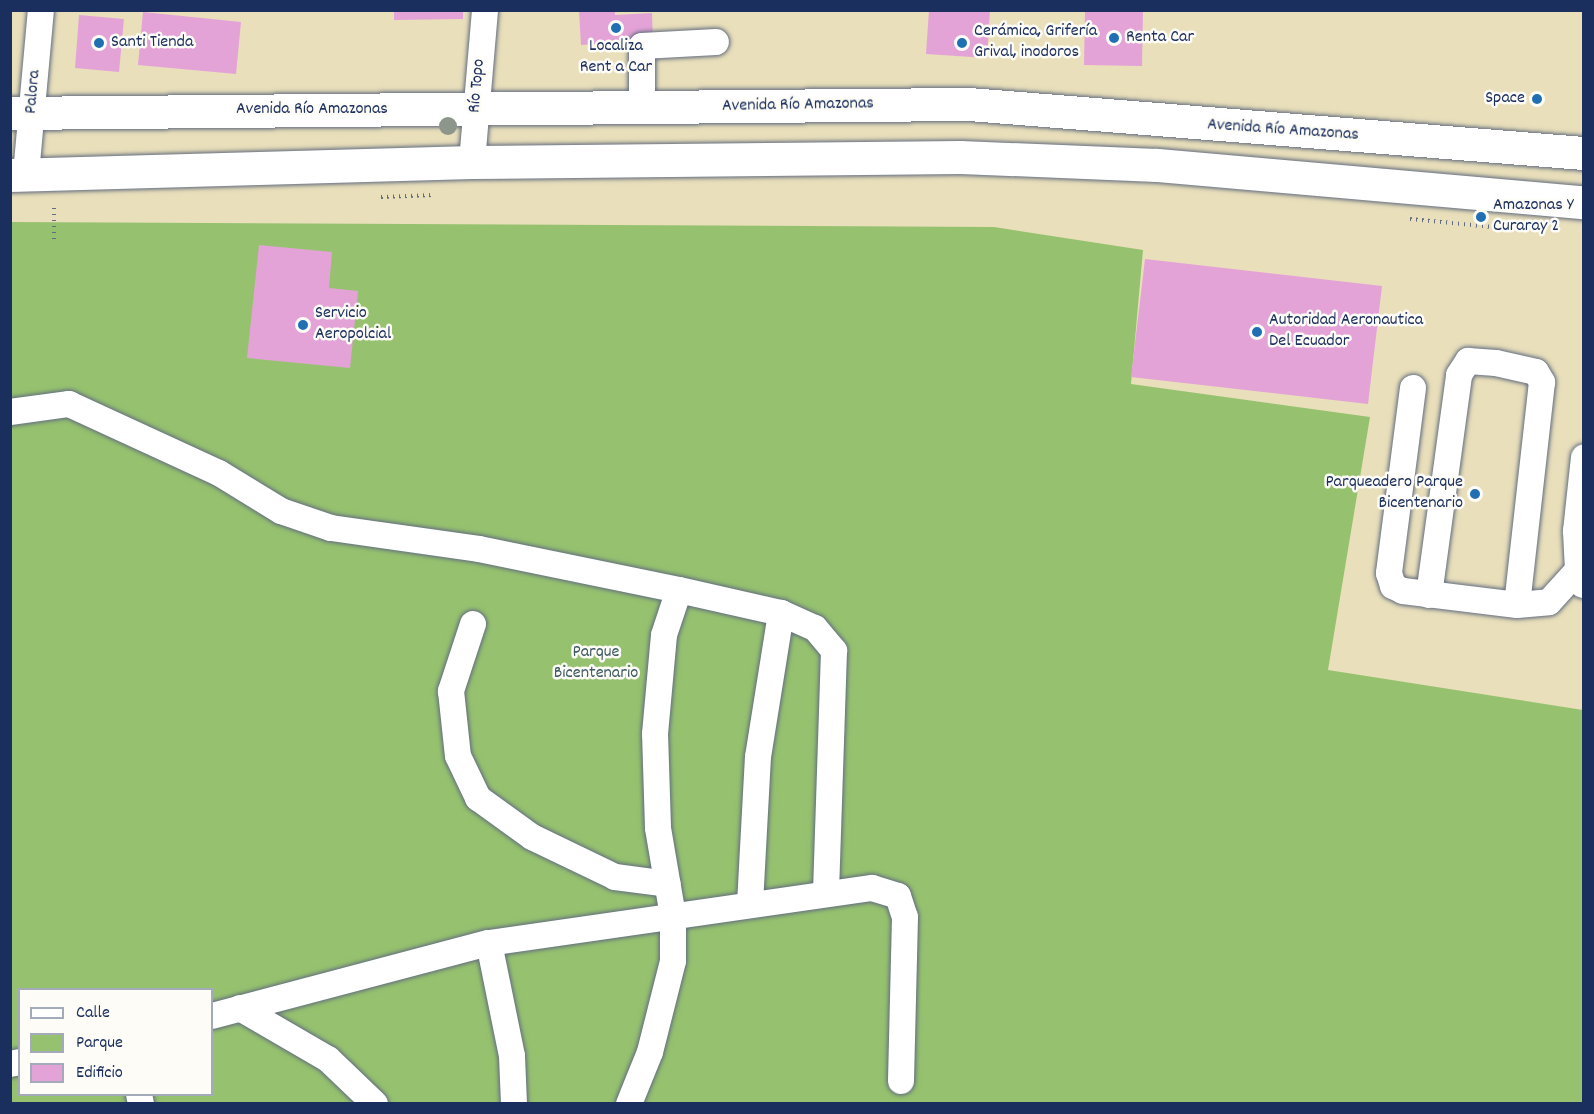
<!DOCTYPE html>
<html>
<head>
<meta charset="utf-8">
<style>
  body { margin:0 }
  #map { position:relative; width:1594px; height:1114px; overflow:hidden; background:#e9dfbb; font-family:Dekko,sans-serif }
  div>[style] { position:absolute }
  .green>* { inset:0; background:#96c26f }
  .building>* { inset:0; background:#e4a3d7 }
  .path>* { height:4px; margin-top:-2px; transform-origin:0; background:repeating-linear-gradient(90deg,#636d7f 0 1.5px,transparent 0 6px) }
  .roads { filter:drop-shadow(0 0 2px #636d7f) drop-shadow(0 0 2px #636d7f) }
  .minor>* { height:26px; margin:-13px; padding:0 13px; transform-origin:13px; border-radius:13px; background:#fff }
  .major>* { height:33px; margin:-16.5px; padding:0 16.5px; transform-origin:16.5px; border-radius:16.5px; background:#fff }
  .trees>* { width:18px; height:18px; margin:-9px; border-radius:50%; background:#8c968b }
  .dots>* { width:16px; height:16px; translate:-50% -50%; box-sizing:border-box; border:3px solid #fdfcf7; border-radius:50% }
  span { translate:-50% -50%; white-space:nowrap; text-align:center; line-height:1.15; -webkit-text-stroke:5px #fdfcf7; paint-order:stroke }
  .poi-label { font-size:18px; color:#1b2f5e }
  .left { translate:0 -50%; text-align:left }
  .right { translate:-100% -50%; text-align:right }
  .street-label { font-size:18px; color:#1b2f5e }
  .park-label { font-size:18px; color:#405b63 }
  .frame { position:absolute; inset:0; border:12px solid #1b2f5e; pointer-events:none }
  .legend { position:absolute; left:18px; top:988px; width:195px; height:108px; box-sizing:border-box; background:#fdfcf7; border:2px solid #a3aaba; margin:0; padding:8px 10px; list-style:none; font-size:18px; color:#1b2f5e }
  .legend li { display:flex; align-items:center; gap:12px; height:30px }
  .legend b { width:30px; border:2px solid #a3aaba }
</style>
</head>
<body>
<div id="map">
  <div class="green">
    <div style="clip-path:polygon(evenodd,11px 222px,994px 227px,1143px 250px,1131px 384px,1370px 417px,1328px 670px,1583px 710px,1583px 1103px,11px 1104px,11px 222px,20px 990px,212px 990px,212px 1094px,20px 1094px,20px 990px)"></div>
  </div>
  <div class="building">
    <div style="clip-path:polygon(394px 10px,463px 10px,463px 19px,394px 20px)"></div>
    <div style="clip-path:polygon(579px 10px,615px 10px,615px 15px,652px 13px,653px 41px,581px 45px)"></div>
    <div style="clip-path:polygon(929px 10px,990px 10px,987px 58px,926px 54px)"></div>
    <div style="clip-path:polygon(1085px 10px,1143px 10px,1142px 66px,1084px 65px)"></div>
    <div style="clip-path:polygon(143px 12px,241px 22px,236px 74px,138px 65px)"></div>
    <div style="clip-path:polygon(79px 15px,124px 19px,119px 72px,75px 68px)"></div>
    <div style="clip-path:polygon(259px 245px,332px 252px,329px 288px,358px 291px,350px 368px,247px 358px)"></div>
    <div style="clip-path:polygon(1145px 259px,1382px 286px,1368px 404px,1131px 377px)"></div>
  </div>
  <div class="path">
    <div style="left:381px;top:197px;width:52px;rotate:-2.2deg"></div>
    <div style="left:1410px;top:219px;width:94px;rotate:5.5deg"></div>
    <div style="left:54px;top:239px;width:36px;rotate:-90deg"></div>
  </div>
  <div class="roads">
    <div class="minor">
      <div style="left:642px;top:107px;width:61px;rotate:-90deg"></div>
      <div style="left:642px;top:46px;width:74px;rotate:-3.1deg"></div>
      <div style="left:472px;top:162px;width:153px;rotate:-85.1deg"></div>
      <div style="left:26px;top:174px;width:165px;rotate:-84.8deg"></div>
      <div style="left:1413px;top:388px;width:187px;rotate:97.4deg"></div>
      <div style="left:1389px;top:573px;width:14px;rotate:73deg"></div>
      <div style="left:1393px;top:586px;width:11px;rotate:27deg"></div>
      <div style="left:1403px;top:591px;width:115px;rotate:7deg"></div>
      <div style="left:1517px;top:605px;width:32px;rotate:-5deg"></div>
      <div style="left:1549px;top:602px;width:43px;rotate:-47.8deg"></div>
      <div style="left:10px;top:412px;width:60px;rotate:-7.7deg"></div>
      <div style="left:69px;top:404px;width:165px;rotate:24.7deg"></div>
      <div style="left:219px;top:473px;width:73px;rotate:31.5deg"></div>
      <div style="left:281px;top:511px;width:53px;rotate:18.8deg"></div>
      <div style="left:331px;top:528px;width:149px;rotate:8.1deg"></div>
      <div style="left:479px;top:549px;width:204px;rotate:11.6deg"></div>
      <div style="left:679px;top:590px;width:105px;rotate:12.7deg"></div>
      <div style="left:781px;top:613px;width:37px;rotate:24deg"></div>
      <div style="left:815px;top:628px;width:30px;rotate:50deg"></div>
      <div style="left:834px;top:651px;width:240px;rotate:91.9deg"></div>
      <div style="left:1583px;top:585px;width:16px;rotate:-108deg"></div>
      <div style="left:1578px;top:570px;width:39px;rotate:-93deg"></div>
      <div style="left:1576px;top:531px;width:74px;rotate:-83.8deg"></div>
      <div style="left:1429px;top:595px;width:222px;rotate:-82.2deg"></div>
      <div style="left:1459px;top:375px;width:17px;rotate:-57deg"></div>
      <div style="left:1468px;top:361px;width:28px;rotate:4deg"></div>
      <div style="left:1496px;top:363px;width:41px;rotate:12.7deg"></div>
      <div style="left:1536px;top:372px;width:12px;rotate:59deg"></div>
      <div style="left:1542px;top:382px;width:224px;rotate:96.4deg"></div>
      <div style="left:473px;top:624px;width:71px;rotate:108.2deg"></div>
      <div style="left:451px;top:691px;width:65px;rotate:83.9deg"></div>
      <div style="left:458px;top:756px;width:47px;rotate:64.5deg"></div>
      <div style="left:478px;top:798px;width:67px;rotate:35.8deg"></div>
      <div style="left:532px;top:837px;width:92px;rotate:25.7deg"></div>
      <div style="left:615px;top:877px;width:53px;rotate:7.5deg"></div>
      <div style="left:750px;top:904px;width:147px;rotate:-86.9deg"></div>
      <div style="left:758px;top:757px;width:146px;rotate:-80.9deg"></div>
      <div style="left:489px;top:943px;width:115px;rotate:78.5deg"></div>
      <div style="left:512px;top:1056px;width:48px;rotate:87.6deg"></div>
      <div style="left:240px;top:1008px;width:102px;rotate:30.1deg"></div>
      <div style="left:328px;top:1059px;width:65px;rotate:43.8deg"></div>
      <div style="left:212px;top:1016px;width:286px;rotate:-14.8deg"></div>
      <div style="left:489px;top:943px;width:387px;rotate:-8.2deg"></div>
      <div style="left:872px;top:888px;width:27px;rotate:17deg"></div>
      <div style="left:898px;top:896px;width:22px;rotate:72deg"></div>
      <div style="left:905px;top:917px;width:164px;rotate:91.4deg"></div>
      <div style="left:10px;top:1064px;width:10px;rotate:-11deg"></div>
      <div style="left:139px;top:1094px;width:10px;rotate:79deg"></div>
      <div style="left:629px;top:1104px;width:56px;rotate:-68deg"></div>
      <div style="left:650px;top:1052px;width:94px;rotate:-75.8deg"></div>
      <div style="left:673px;top:961px;width:45px;rotate:-90deg"></div>
      <div style="left:673px;top:916px;width:89px;rotate:-99.7deg"></div>
      <div style="left:658px;top:828px;width:94px;rotate:-91.8deg"></div>
      <div style="left:655px;top:734px;width:99px;rotate:-84.8deg"></div>
      <div style="left:664px;top:635px;width:47px;rotate:-71.6deg"></div>
    </div>
    <div class="major">
      <div style="left:10px;top:113px;width:959px;rotate:-0.54deg"></div>
      <div style="left:969px;top:104px;width:617px;rotate:4.56deg"></div>
      <div style="left:10px;top:175px;width:462px;rotate:-1.6deg"></div>
      <div style="left:472px;top:162px;width:488px;rotate:-0.6deg"></div>
      <div style="left:960px;top:157px;width:197px;rotate:2.3deg"></div>
      <div style="left:1157px;top:165px;width:429px;rotate:5deg"></div>
    </div>
  </div>
  <div class="trees">
    <div style="left:448px;top:126px"></div>
  </div>
  <div class="dots">
    <div style="left:616px;top:28px;background:#1f6fb2"></div>
    <div style="left:1114px;top:38px;background:#1f6fb2"></div>
    <div style="left:99px;top:43px;background:#1f6fb2"></div>
    <div style="left:962px;top:43px;background:#1f6fb2"></div>
    <div style="left:1537px;top:99px;background:#1f6fb2"></div>
    <div style="left:1481px;top:217px;background:#1f6fb2"></div>
    <div style="left:303px;top:325px;background:#1f6fb2"></div>
    <div style="left:1257px;top:332px;background:#1f6fb2"></div>
    <div style="left:1475px;top:494px;background:#1f6fb2"></div>
  </div>
  <div class="poi-label">
    <span class="left" style="left:974px;top:43px">Cerámica, Grifería<br>Grival, inodoros</span>
    <span class="left" style="left:1126px;top:38px">Renta Car</span>
    <span class="left" style="left:111px;top:43px">Santi Tienda</span>
    <span style="left:616px;top:58px">Localiza<br>Rent a Car</span>
    <span class="right" style="left:1525px;top:99px">Space</span>
    <span class="left" style="left:1493px;top:217px">Amazonas Y<br>Curaray 2</span>
    <span class="left" style="left:315px;top:325px">Servicio<br>Aeropolcial</span>
    <span class="left" style="left:1269px;top:332px">Autoridad Aeronautica<br>Del Ecuador</span>
    <span class="right" style="left:1463px;top:494px">Parqueadero Parque<br>Bicentenario</span>
  </div>
  <div class="street-label">
    <span style="left:478px;top:86px;rotate:-85deg">Río Topo</span>
    <span style="left:34px;top:92px;rotate:-85deg">Palora</span>
    <span style="left:798px;top:106px;rotate:-1deg">Avenida Río Amazonas</span>
    <span style="left:312px;top:110px">Avenida Río Amazonas</span>
    <span style="left:1283px;top:131px;rotate:4deg">Avenida Río Amazonas</span>
  </div>
  <div class="park-label">
    <span style="left:596px;top:664px">Parque<br>Bicentenario</span>
  </div>
  <div class="frame"></div>
  <ul class="legend">
  <li><b style="height:8px;background:#fff"></b>Calle</li>
  <li><b style="height:16px;background:#96c26f"></b>Parque</li>
  <li><b style="height:16px;background:#e4a3d7"></b>Edificio</li>
  </ul>
</div>
</body>
</html>
